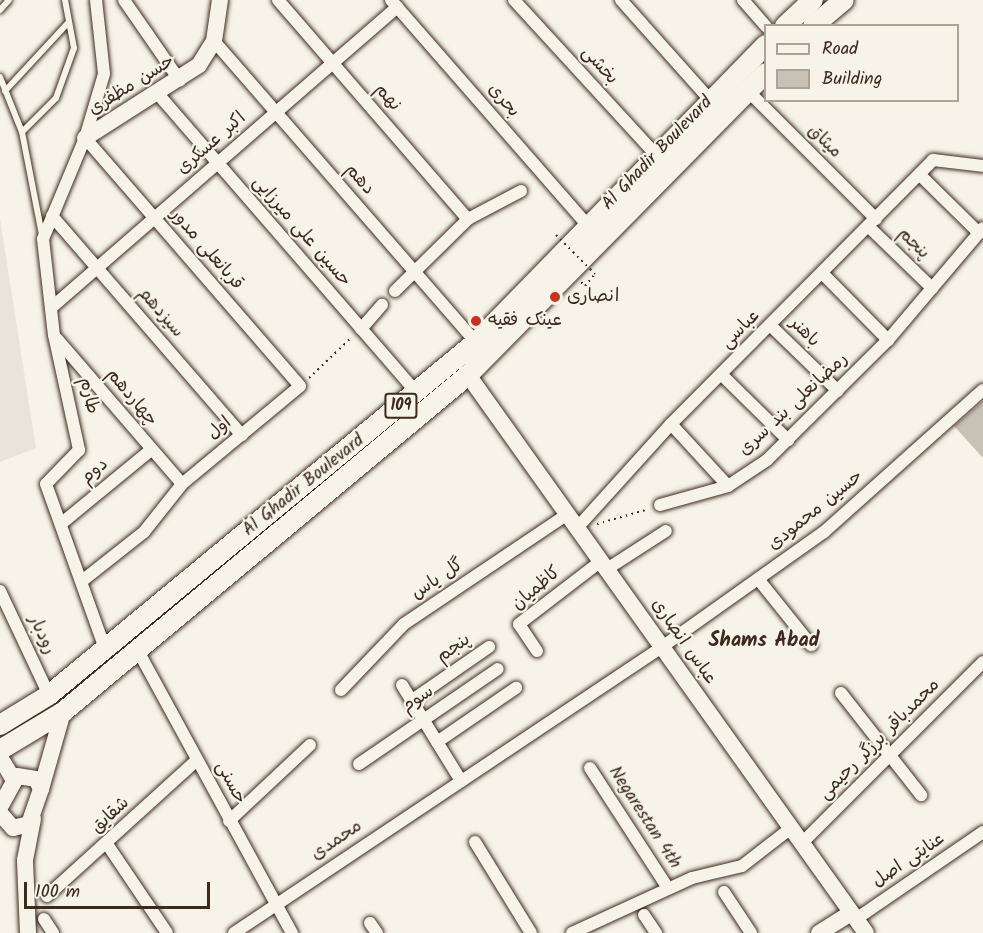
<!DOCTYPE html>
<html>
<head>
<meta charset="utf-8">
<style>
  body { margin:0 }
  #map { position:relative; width:983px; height:933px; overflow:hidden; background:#f7f3e8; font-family:Kalam,"Playpen Sans Arabic",sans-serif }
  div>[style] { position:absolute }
  .built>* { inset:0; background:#e9e4d9 }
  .building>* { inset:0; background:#c8c1b6 }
  .path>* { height:2px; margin-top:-1px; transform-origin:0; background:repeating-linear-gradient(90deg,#3b2a1e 0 1.5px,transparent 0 6px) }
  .roads { filter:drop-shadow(0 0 2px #3b2a1e) drop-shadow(0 0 2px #3b2a1e) }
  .lane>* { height:6px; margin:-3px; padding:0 3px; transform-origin:3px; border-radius:3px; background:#f7f3e8 }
  .street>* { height:12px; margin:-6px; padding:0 6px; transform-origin:6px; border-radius:6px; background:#f7f3e8 }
  .secondary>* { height:16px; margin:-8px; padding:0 8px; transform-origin:8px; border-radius:8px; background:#f7f3e8 }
  .primary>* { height:20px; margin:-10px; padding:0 10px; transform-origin:10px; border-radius:10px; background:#f7f3e8 }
  .path-bridge>* { height:2px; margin-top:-1px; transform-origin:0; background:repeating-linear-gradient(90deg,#3b2a1e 0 1.5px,transparent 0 6px) }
  .dots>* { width:16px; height:16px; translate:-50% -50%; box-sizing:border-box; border:3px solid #f7f3e8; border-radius:50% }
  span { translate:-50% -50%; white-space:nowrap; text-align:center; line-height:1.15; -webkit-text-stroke:4.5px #f7f3e8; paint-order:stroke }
  .shield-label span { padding:2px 4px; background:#f7f3e8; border:2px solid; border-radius:4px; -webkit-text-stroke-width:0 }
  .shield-label { font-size:16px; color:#3b2a1e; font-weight:700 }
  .street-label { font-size:18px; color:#3b2a1e }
  .poi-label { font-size:18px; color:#3b2a1e }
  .left { translate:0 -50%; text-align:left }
  .neighbourhood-label { font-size:20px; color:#3b2a1e; font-weight:700 }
  .legend { position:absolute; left:764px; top:24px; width:195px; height:78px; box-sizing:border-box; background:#f7f3e8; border:2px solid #aca397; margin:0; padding:8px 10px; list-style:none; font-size:18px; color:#3b2a1e }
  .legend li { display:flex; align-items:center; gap:12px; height:30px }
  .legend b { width:30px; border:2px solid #aca397 }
  .scale { position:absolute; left:24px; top:882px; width:186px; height:27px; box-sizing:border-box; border:3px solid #3b2a1e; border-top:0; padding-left:8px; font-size:18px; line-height:21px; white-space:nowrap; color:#3b2a1e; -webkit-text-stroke:4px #f7f3e8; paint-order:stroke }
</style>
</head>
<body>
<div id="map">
  <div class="built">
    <div style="clip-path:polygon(0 219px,36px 448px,0 462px)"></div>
  </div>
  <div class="building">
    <div style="clip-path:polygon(983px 401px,983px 458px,954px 426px)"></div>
  </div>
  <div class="path">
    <div style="left:113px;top:87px;width:14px;rotate:56deg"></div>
    <div style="left:581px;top:282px;width:6px;rotate:45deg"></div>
    <div style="left:585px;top:286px;width:16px;rotate:-50deg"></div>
    <div style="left:309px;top:378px;width:59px;rotate:-43.6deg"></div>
    <div style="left:597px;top:524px;width:54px;rotate:-16.1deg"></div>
  </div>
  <div class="roads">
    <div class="lane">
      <div style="left:0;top:10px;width:13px;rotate:-48deg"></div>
      <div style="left:0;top:77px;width:59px;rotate:68.2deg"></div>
      <div style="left:22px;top:132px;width:105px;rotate:79deg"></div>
      <div style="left:5px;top:91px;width:94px;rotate:-47.2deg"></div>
      <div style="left:22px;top:132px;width:48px;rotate:-45deg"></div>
      <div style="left:56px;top:98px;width:53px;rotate:-70.2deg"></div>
      <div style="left:74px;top:48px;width:49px;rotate:-100.6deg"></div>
    </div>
    <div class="street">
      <div style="left:96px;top:0;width:74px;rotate:83.8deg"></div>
      <div style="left:104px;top:74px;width:67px;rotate:106.5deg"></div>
      <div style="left:85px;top:138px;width:109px;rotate:112.6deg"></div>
      <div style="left:43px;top:239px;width:97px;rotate:83.5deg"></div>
      <div style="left:54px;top:335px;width:118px;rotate:77.7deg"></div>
      <div style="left:79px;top:450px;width:47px;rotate:134.1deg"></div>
      <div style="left:46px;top:484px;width:175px;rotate:70.3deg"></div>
      <div style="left:124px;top:0;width:98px;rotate:55.3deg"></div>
      <div style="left:278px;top:0;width:290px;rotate:49.1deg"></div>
      <div style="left:391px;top:0;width:300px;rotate:48.9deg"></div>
      <div style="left:514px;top:0;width:212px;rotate:47.5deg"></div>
      <div style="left:621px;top:0;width:135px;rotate:48.3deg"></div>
      <div style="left:743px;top:0;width:35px;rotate:49deg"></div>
      <div style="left:214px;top:41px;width:399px;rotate:49deg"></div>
      <div style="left:748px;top:91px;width:181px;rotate:45deg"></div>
      <div style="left:158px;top:94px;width:396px;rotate:49.1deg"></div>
      <div style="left:920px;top:175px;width:83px;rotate:44.5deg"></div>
      <div style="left:52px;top:216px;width:290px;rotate:49.1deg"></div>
      <div style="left:869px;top:227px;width:88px;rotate:44.1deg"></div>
      <div style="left:823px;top:274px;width:93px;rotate:45.4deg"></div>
      <div style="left:395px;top:291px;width:103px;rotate:-44.6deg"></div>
      <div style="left:468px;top:219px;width:60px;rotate:-27.8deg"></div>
      <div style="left:51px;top:308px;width:459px;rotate:-41deg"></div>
      <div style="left:771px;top:326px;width:93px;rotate:44.1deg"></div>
      <div style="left:361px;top:329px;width:32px;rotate:-49deg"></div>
      <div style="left:57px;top:339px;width:191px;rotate:49.2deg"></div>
      <div style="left:722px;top:375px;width:93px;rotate:44.6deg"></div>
      <div style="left:671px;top:424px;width:84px;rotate:47.4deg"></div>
      <div style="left:660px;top:505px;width:71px;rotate:-15.6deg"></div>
      <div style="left:728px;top:486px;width:47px;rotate:-33.7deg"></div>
      <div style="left:767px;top:460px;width:170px;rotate:-44.8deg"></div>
      <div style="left:888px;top:340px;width:147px;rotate:-49.7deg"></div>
      <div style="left:62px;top:523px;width:115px;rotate:-39.4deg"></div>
      <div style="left:577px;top:528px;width:140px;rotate:-47.9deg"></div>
      <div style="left:671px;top:424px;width:372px;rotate:-45.2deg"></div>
      <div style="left:933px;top:160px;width:50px;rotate:6.8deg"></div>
      <div style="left:607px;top:569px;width:70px;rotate:-32.8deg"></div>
      <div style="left:758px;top:579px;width:85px;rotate:51.2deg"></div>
      <div style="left:82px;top:581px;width:79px;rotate:-38.3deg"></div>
      <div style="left:144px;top:532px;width:61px;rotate:-51.6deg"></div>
      <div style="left:182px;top:484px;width:153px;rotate:-39.7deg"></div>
      <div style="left:300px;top:386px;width:328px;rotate:-130.9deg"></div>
      <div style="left:0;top:591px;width:115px;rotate:64.8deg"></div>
      <div style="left:137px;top:649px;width:324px;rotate:61.4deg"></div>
      <div style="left:537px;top:651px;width:32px;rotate:-124deg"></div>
      <div style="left:519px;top:624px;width:103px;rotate:-37.5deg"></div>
      <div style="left:402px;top:685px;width:113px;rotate:58.4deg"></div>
      <div style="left:341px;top:690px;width:91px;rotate:-46.3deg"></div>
      <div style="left:404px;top:624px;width:197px;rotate:-33.9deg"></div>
      <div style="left:841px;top:693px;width:130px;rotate:51.9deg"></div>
      <div style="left:411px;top:701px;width:95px;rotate:-34.7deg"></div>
      <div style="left:437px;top:742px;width:96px;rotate:-34.4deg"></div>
      <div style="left:359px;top:764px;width:168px;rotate:-34.4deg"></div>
      <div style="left:590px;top:768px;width:143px;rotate:57deg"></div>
      <div style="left:229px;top:821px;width:111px;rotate:-43.2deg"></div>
      <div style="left:475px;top:842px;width:107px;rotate:58.4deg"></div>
      <div style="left:802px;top:843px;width:256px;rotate:-45deg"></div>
      <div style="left:107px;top:844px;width:107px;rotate:56deg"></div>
      <div style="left:724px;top:892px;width:49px;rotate:56.6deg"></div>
      <div style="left:47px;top:896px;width:202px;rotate:-42.2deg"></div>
      <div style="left:644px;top:915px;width:22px;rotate:56deg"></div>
      <div style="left:44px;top:919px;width:17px;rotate:57deg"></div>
      <div style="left:856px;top:919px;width:154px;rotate:-34.4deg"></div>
      <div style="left:370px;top:923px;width:12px;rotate:55deg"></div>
      <div style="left:234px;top:933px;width:515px;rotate:-33.75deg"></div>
      <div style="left:662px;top:647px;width:199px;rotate:-35.4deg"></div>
      <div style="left:824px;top:532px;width:213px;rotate:-41.8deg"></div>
      <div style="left:572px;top:933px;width:132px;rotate:-24.6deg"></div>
      <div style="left:692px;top:878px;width:51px;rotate:-13.5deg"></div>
      <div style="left:742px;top:866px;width:62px;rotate:-37.8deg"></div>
    </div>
    <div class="secondary">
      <div style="left:85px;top:138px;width:135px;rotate:-32.6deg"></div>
      <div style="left:199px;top:65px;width:28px;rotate:-58deg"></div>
      <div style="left:214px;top:41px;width:41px;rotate:-81.7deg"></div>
      <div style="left:468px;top:375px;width:685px;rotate:54.5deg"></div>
      <div style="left:0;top:757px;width:26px;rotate:59deg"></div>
      <div style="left:41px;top:789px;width:80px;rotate:-74.1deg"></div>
      <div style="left:0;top:807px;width:35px;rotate:-61deg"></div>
      <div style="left:17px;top:776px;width:19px;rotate:9deg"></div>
      <div style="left:36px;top:779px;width:11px;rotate:63deg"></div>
      <div style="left:41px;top:789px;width:37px;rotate:109deg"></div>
      <div style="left:29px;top:824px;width:16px;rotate:166deg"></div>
      <div style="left:13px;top:828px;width:20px;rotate:-131deg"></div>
      <div style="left:28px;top:933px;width:73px;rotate:-92.4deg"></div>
      <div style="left:25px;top:860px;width:42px;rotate:-79deg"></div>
      <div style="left:819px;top:933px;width:38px;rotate:-32deg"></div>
    </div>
    <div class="primary">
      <div style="left:785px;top:26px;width:38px;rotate:-43deg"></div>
      <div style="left:813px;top:26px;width:40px;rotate:-40deg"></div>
      <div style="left:0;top:725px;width:57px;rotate:-31.5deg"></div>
      <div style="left:49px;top:695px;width:554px;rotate:-39.58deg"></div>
      <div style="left:476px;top:342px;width:415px;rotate:-45.7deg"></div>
      <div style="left:0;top:750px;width:74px;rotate:-31.1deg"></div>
      <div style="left:63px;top:712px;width:527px;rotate:-39.76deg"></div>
      <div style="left:468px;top:375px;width:424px;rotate:-45.4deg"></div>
    </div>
  </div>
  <div class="path-bridge">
    <div style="left:556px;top:235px;width:55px;rotate:45deg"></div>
  </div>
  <div class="dots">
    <div style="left:555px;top:297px;background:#c8321e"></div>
    <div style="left:476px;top:321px;background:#c8321e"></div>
  </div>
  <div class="shield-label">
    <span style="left:401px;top:406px">109</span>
  </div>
  <div class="street-label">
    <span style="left:599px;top:66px;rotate:48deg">بخشی</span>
    <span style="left:132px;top:86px;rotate:-32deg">حسن مظفری</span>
    <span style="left:387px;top:98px;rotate:49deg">نهم</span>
    <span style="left:503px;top:101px;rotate:49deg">بحری</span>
    <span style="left:824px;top:142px;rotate:45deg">میثاق</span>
    <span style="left:212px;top:144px;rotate:-41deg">اکبر عسکری</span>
    <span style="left:658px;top:154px;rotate:-46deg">Al Ghadir Boulevard</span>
    <span style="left:359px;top:180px;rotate:49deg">دهم</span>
    <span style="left:301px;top:232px;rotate:49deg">حسین علی میرزایی</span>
    <span style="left:913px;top:244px;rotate:44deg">پنجم</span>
    <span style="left:206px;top:250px;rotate:49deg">قربانعلی مدور</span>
    <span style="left:160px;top:313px;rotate:49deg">سیزدهم</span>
    <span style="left:741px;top:330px;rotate:-45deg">عباسی</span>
    <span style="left:804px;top:333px;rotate:45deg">باهنر</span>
    <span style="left:88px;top:396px;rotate:77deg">طارم</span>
    <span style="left:131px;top:398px;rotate:50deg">چهاردهم</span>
    <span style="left:794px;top:405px;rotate:-43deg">رمضانعلی بند سری</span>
    <span style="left:220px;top:429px;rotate:-39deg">اول</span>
    <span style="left:95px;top:472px;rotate:-40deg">دوم</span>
    <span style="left:304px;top:486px;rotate:-39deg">Al Ghadir Boulevard</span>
    <span style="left:816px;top:511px;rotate:-39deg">حسین محمودی</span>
    <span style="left:438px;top:580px;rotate:-34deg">گل یاس</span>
    <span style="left:537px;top:589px;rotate:-40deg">کاظمیان</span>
    <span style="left:41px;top:635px;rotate:65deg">رودبار</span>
    <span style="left:683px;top:642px;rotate:55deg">عباس انصاری</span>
    <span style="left:454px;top:649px;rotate:-35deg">پنجم</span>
    <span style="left:418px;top:700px;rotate:-34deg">سوم</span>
    <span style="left:880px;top:740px;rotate:-45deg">محمدباقر برزگر رحیمی</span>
    <span style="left:230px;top:783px;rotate:62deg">حسنی</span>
    <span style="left:111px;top:816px;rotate:-43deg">شقایق</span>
    <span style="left:644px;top:818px;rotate:57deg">Negarestan 4th</span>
    <span style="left:337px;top:841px;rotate:-34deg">محمدی</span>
    <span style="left:909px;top:861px;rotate:-34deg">عنایتی اصل</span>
  </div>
  <div class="poi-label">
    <span class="left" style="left:567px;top:297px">انصاری</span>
    <span class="left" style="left:488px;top:321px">عینک فقیه</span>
  </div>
  <div class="neighbourhood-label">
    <span style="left:764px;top:641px">Shams Abad</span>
  </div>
  <ul class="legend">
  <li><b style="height:8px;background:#f7f3e8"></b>Road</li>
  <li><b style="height:16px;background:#c8c1b6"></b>Building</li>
  </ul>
  <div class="scale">100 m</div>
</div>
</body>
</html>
